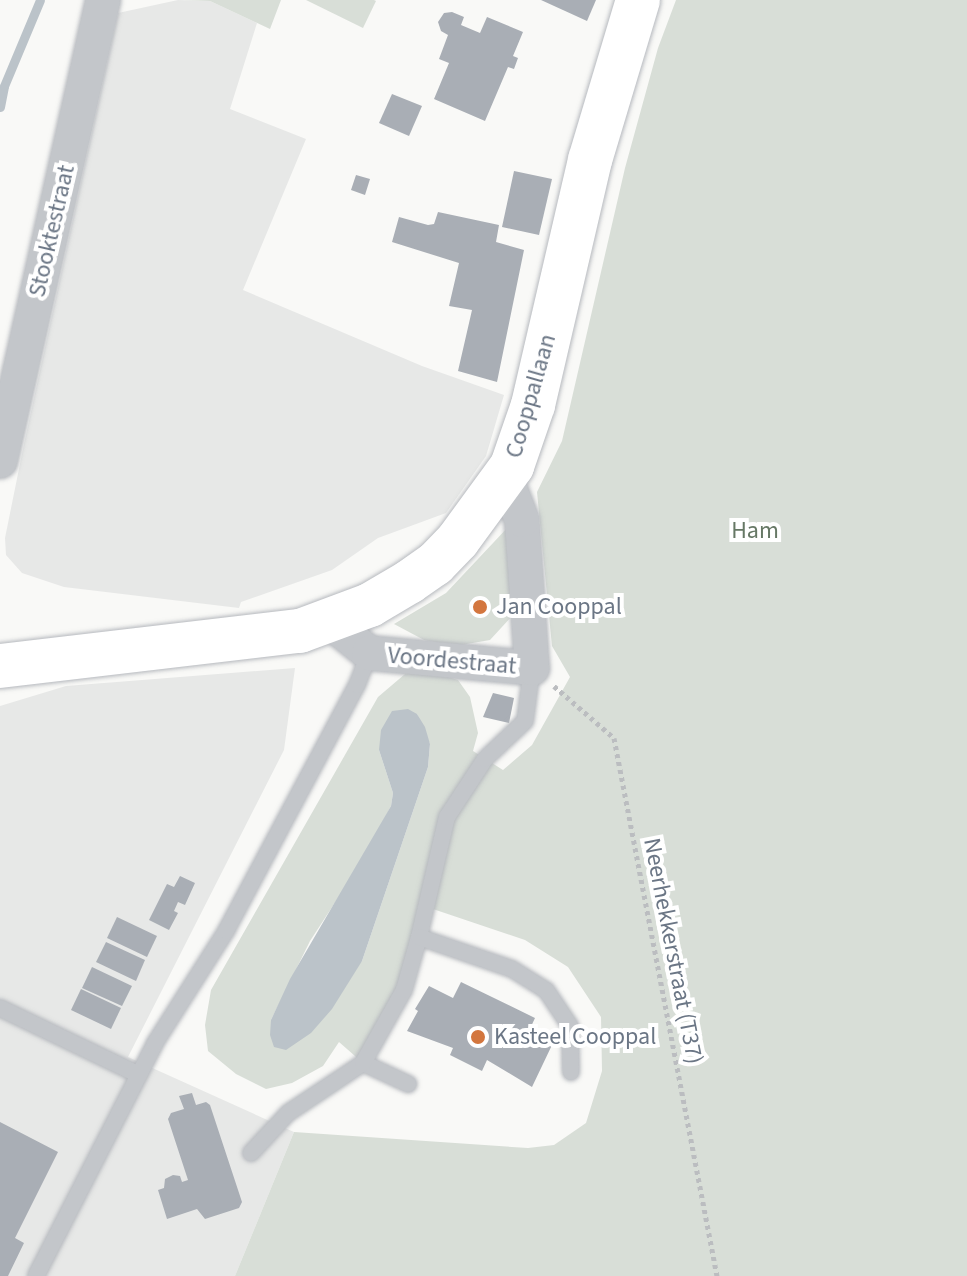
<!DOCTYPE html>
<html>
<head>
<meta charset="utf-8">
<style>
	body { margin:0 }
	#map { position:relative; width:967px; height:1276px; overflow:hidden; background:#f9f9f7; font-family:"Source Sans 3",sans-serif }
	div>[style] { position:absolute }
	.built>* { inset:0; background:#e7e8e7 }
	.green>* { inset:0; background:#d8ded7 }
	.water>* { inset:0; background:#bbc3c9 }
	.stream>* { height:9px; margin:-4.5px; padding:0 4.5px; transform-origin:4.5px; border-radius:4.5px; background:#bbc3c9 }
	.building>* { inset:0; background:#a9aeb5 }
	.path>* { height:5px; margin-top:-2.5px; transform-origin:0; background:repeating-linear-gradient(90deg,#bbbdc0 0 4px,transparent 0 8px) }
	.roads { filter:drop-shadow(0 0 2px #b6b9be) drop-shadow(0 0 2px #b6b9be) }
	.lane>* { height:16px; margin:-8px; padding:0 8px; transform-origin:8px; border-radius:8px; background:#c3c6ca }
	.street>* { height:34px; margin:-17px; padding:0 17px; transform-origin:17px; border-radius:17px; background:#c3c6ca }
	.secondary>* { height:44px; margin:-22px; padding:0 22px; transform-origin:22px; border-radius:22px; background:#fff }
	.dots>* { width:22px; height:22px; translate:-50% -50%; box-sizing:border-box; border:4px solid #fff; border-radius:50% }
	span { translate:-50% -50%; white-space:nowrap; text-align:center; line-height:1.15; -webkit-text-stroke:8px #fff; paint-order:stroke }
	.street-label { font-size:24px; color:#6b7685 }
	.park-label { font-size:24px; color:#667865 }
	.poi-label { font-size:24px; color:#6b7685 }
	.left { translate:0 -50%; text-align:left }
</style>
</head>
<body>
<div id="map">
	<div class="built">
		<i style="clip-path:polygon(178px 0,210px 1px,257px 23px,230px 109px,306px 139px,243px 290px,422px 366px,504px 395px,486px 456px,446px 513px,378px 538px,332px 570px,241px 602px,239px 608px,64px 587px,22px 573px,6px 555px,5px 538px,24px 444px,118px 13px)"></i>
		<i style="clip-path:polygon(295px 668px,284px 750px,128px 1057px,294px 1132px,235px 1276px,0 1276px,0 706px,66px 686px)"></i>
	</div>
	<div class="green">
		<i style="clip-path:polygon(184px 0,281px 0,270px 29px,210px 1px)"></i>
		<i style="clip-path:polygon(306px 0,374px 0,376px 1px,363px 28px)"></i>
		<i style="clip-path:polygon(evenodd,676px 0,967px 0,967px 1276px,235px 1276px,294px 1132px,528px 1148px,554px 1145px,586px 1123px,602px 1071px,601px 1017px,568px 967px,525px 940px,427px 907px,419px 937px,363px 1063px,339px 1042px,323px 1066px,292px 1083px,266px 1089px,236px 1074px,208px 1051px,205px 1025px,211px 990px,378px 697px,405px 674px,426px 670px,458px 680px,470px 697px,478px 733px,473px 751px,503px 770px,532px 745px,570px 677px,552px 646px,537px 492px,562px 441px,625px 168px,658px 48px,676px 0,417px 714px,430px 744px,428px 767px,362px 961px,271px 1020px,310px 941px,362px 861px,391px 806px,393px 793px,379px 750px,417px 714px)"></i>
		<i style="clip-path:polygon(509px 526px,513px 615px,490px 640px,455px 646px,424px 640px,394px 624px,446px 593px)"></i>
	</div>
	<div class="water">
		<i style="clip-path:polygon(408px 709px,417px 714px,425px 727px,430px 744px,428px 767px,362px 961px,332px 1009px,311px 1033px,286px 1050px,274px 1047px,270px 1035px,271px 1020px,290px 979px,391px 806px,393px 793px,379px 750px,381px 730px,392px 711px)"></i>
	</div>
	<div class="stream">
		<i style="left:0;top:107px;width:21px;rotate:-79deg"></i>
		<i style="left:4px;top:86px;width:93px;rotate:-67.3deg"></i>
	</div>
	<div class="building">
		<i style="clip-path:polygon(541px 0,596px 0,587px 21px)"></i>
		<i style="clip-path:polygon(452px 12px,464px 17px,461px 25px,480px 33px,487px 17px,523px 32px,513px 56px,518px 58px,514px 69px,508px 67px,485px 121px,434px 99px,449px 63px,439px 59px,448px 35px,441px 31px,438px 22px,444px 13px)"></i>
		<i style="clip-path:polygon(392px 94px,422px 106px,409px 136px,379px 123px)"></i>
		<i style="clip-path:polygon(514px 171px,552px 179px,539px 235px,502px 227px)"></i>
		<i style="clip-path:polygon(356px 175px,370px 179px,365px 195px,351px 190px)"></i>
		<i style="clip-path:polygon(438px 212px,499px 225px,496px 242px,524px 250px,497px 382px,458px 371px,472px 310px,449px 306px,459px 263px,392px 242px,399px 217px,428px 225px,434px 224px)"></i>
		<i style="clip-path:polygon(493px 693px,514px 698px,509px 723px,483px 717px)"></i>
		<i style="clip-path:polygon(180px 876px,195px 883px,185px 905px,178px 902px,174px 911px,178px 913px,169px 930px,149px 920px,167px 884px,174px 887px)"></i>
		<i style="clip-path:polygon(117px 917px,157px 936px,147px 957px,107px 938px)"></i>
		<i style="clip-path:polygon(106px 942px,145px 960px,136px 981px,96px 962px)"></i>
		<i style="clip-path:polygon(92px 967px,132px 986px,122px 1006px,82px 988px)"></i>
		<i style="clip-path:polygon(461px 982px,535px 1018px,528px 1033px,552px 1045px,532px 1087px,487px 1060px,482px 1071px,450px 1055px,453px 1048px,407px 1031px,418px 1011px,415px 1009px,429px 986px,453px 998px)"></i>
		<i style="clip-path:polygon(81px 989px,121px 1008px,111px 1029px,71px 1010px)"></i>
		<i style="clip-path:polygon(192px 1093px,196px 1105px,206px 1102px,210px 1105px,242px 1202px,239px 1208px,205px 1219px,197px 1209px,167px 1219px,158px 1190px,164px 1188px,165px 1179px,173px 1175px,180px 1176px,182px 1182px,188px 1180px,168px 1119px,171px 1113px,184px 1109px,179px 1096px)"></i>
		<i style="clip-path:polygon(0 1122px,58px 1152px,15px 1238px,24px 1243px,8px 1276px,0 1276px)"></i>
	</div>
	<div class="path">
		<i style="left:554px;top:686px;width:79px;rotate:40.9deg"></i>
		<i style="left:614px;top:738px;width:548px;rotate:79.16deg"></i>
	</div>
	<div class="roads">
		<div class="lane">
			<i style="left:419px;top:937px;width:123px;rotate:-76.9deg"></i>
			<i style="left:447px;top:817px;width:69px;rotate:-56.8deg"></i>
			<i style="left:485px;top:759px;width:55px;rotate:-43.5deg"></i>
			<i style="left:525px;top:721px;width:53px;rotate:-82.5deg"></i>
			<i style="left:0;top:1008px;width:154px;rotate:25.7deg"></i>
			<i style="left:363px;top:1063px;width:50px;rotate:25deg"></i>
			<i style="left:251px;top:1153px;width:54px;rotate:-47.2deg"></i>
			<i style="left:288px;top:1113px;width:90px;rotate:-33.7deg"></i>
			<i style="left:363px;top:1063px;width:84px;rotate:-60.7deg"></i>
			<i style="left:404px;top:990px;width:55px;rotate:-74.2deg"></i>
			<i style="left:419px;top:937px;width:98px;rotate:19deg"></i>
			<i style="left:512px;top:969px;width:40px;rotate:32deg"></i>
			<i style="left:546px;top:990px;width:43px;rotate:56.3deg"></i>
			<i style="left:570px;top:1026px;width:46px;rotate:88.8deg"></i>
			<i style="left:36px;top:1276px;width:262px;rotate:-62.9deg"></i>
			<i style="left:155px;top:1043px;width:133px;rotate:-57.6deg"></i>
			<i style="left:226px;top:931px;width:279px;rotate:-62deg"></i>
			<i style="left:357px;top:685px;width:34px;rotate:-69deg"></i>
		</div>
		<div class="street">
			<i style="left:0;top:461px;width:472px;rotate:-77.4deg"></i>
			<i style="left:330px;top:622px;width:50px;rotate:38.5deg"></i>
			<i style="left:369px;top:653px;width:164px;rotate:5.3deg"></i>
			<i style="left:532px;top:668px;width:148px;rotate:-93.9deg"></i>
			<i style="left:522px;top:520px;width:47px;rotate:-111.1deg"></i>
		</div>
		<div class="secondary">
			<i style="left:0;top:666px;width:302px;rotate:-6.7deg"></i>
			<i style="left:300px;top:631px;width:75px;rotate:-20.4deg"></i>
			<i style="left:370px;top:605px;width:45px;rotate:-30.5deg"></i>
			<i style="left:409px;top:582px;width:32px;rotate:-35deg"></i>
			<i style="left:435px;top:564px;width:33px;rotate:-46deg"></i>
			<i style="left:458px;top:540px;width:92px;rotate:-53.9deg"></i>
			<i style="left:512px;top:466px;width:65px;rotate:-71deg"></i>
			<i style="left:533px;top:405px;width:252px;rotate:-76.9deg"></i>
			<i style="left:590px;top:160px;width:167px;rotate:-73.3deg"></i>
		</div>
	</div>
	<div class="dots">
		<i style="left:480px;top:607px;background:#d3763e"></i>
		<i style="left:478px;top:1037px;background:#d3763e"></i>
	</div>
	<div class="street-label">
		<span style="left:52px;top:231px;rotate:-77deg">Stooktestraat</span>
		<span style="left:531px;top:396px;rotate:-74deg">Cooppallaan</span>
		<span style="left:452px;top:661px;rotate:5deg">Voordestraat</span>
		<span style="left:673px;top:951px;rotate:79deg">Neerhekkerstraat (T37)</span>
	</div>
	<div class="park-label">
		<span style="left:755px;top:531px">Ham</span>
	</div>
	<div class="poi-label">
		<span class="left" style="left:496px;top:607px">Jan Cooppal</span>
		<span class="left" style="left:494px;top:1037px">Kasteel Cooppal</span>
	</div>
</div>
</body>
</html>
